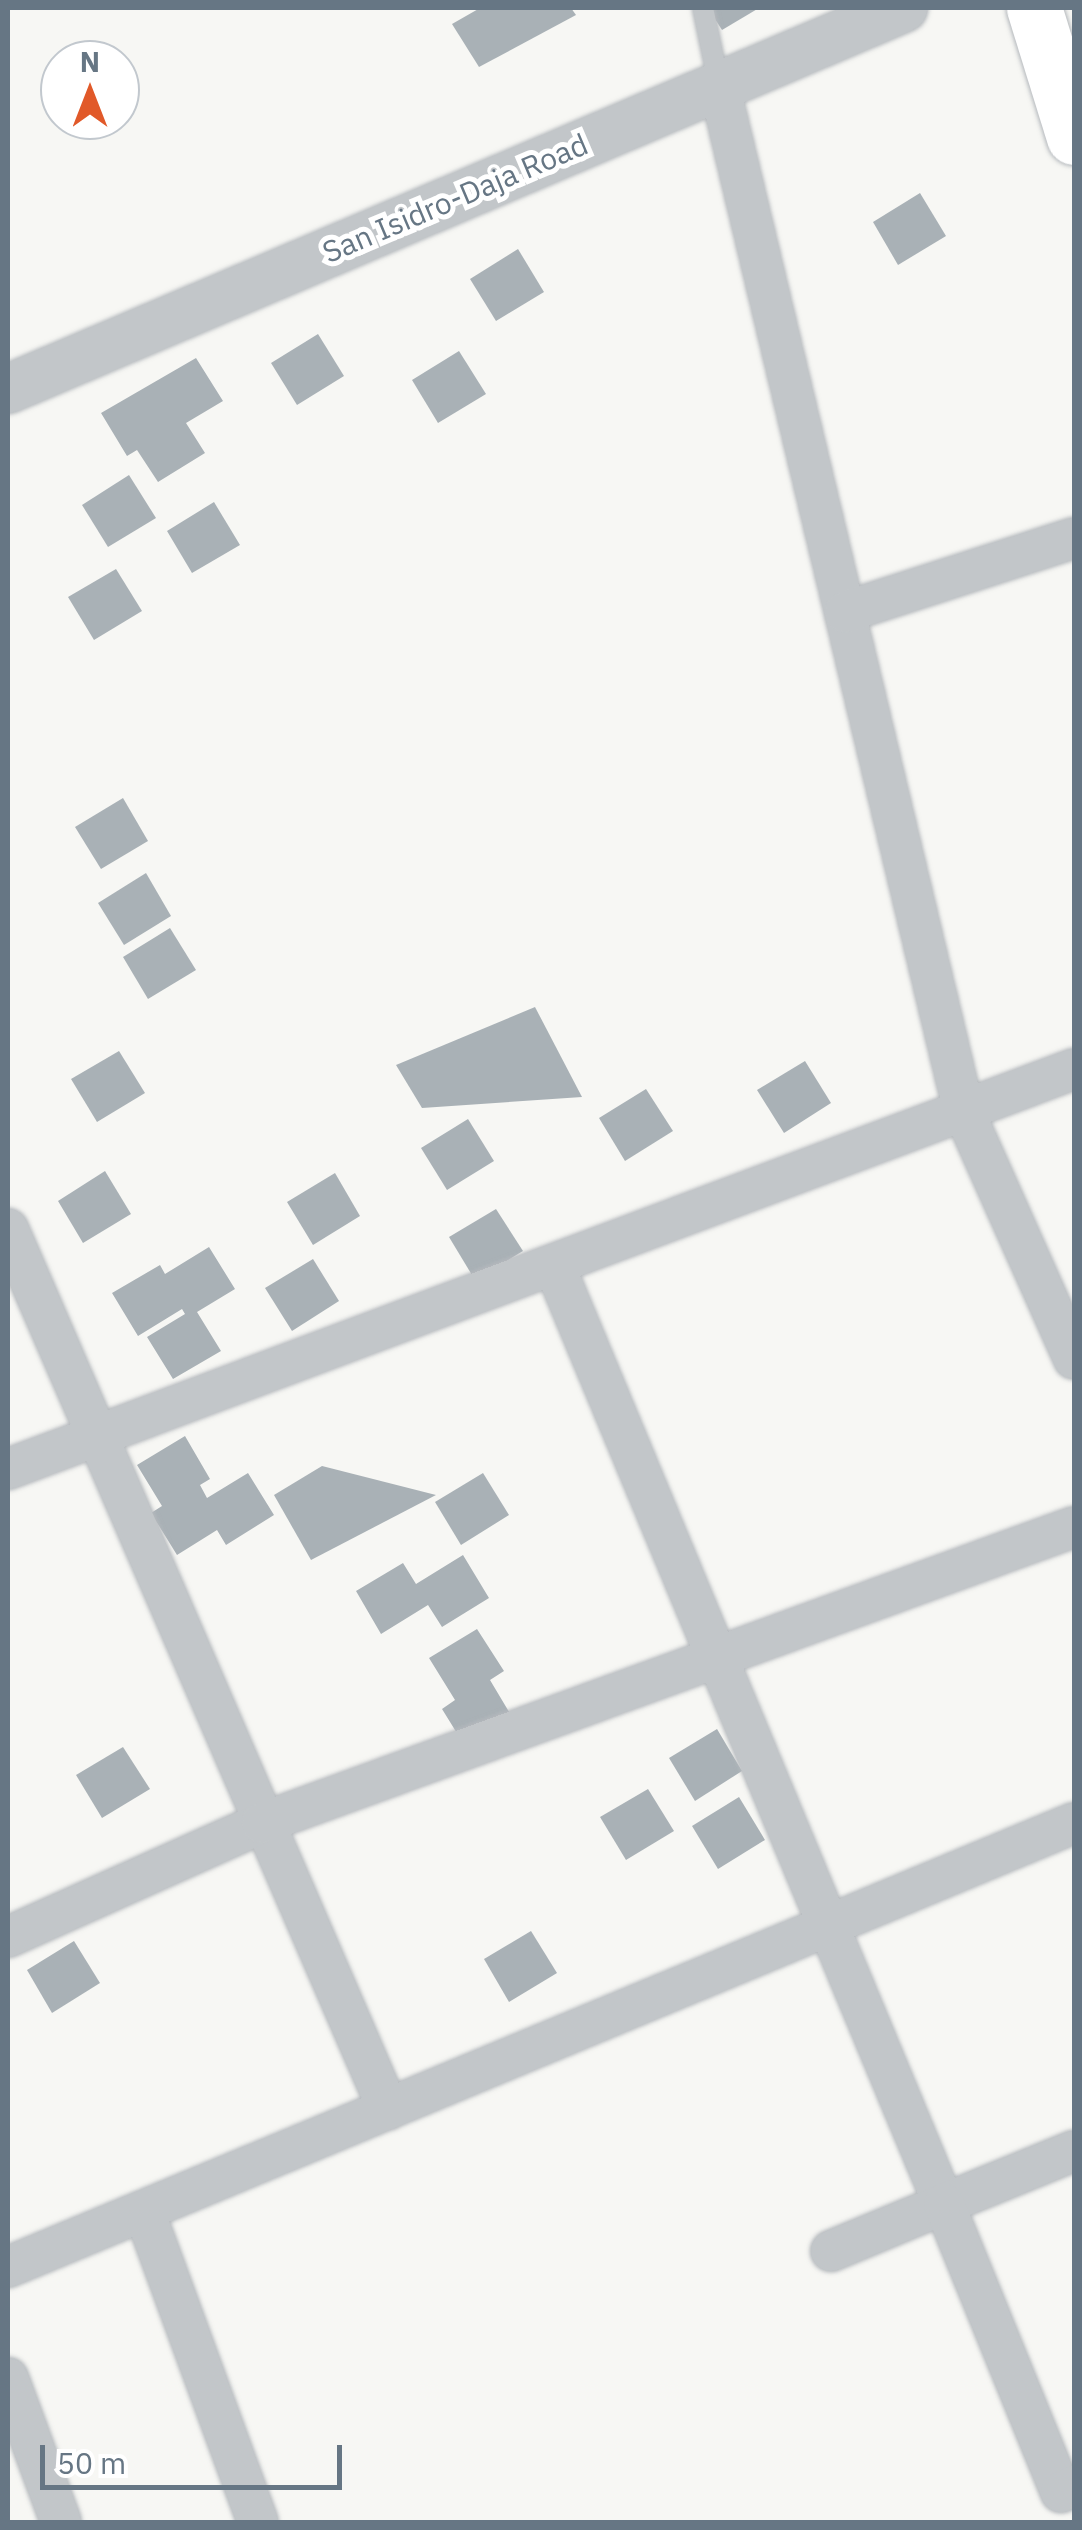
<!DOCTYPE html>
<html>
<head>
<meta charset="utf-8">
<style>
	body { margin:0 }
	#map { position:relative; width:1082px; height:2530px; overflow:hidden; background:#f7f7f4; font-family:"IBM Plex Sans",sans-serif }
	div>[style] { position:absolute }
	.building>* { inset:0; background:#a9b1b6 }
	.roads { filter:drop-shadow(0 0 2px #b5b9bd) drop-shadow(0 0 2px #b5b9bd) }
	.service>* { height:20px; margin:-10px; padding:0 10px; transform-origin:10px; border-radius:10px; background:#c2c6c9 }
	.minor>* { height:40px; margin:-20px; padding:0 20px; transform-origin:20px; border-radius:20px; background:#c2c6c9 }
	.tertiary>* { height:48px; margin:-24px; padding:0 24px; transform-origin:24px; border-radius:24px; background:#c2c6c9 }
	.primary>* { height:55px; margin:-27.5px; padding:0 27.5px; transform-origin:27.5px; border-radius:27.5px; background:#fff }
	span { translate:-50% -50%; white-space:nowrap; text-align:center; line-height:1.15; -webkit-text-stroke:10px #fff; paint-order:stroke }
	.street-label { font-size:30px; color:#667684 }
	.frame { position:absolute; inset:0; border:10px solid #667684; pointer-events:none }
	.north { position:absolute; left:40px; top:40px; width:100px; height:100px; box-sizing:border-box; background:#fff; border:2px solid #c2c8ce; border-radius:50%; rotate:0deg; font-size:28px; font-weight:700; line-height:40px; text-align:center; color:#667684 }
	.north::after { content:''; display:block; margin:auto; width:35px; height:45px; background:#e15929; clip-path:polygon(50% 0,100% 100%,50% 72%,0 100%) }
	.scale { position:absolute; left:40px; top:2445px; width:302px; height:45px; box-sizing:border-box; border:5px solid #667684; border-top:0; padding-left:12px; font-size:30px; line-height:35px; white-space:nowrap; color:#667684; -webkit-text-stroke:8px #fff; paint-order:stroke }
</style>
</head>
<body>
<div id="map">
	<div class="building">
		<i style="clip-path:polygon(480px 8px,571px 8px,576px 15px,479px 67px,452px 24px)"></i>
		<i style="clip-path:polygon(708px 8px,759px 8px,722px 30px)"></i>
		<i style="clip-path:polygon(920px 193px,946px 236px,898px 265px,873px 222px)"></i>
		<i style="clip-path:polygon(518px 249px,544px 292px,496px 321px,470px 279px)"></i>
		<i style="clip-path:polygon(318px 334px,344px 376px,297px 405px,271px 363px)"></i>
		<i style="clip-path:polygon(459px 351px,486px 394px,438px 423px,412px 380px)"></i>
		<i style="clip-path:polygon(196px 358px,223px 401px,186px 423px,205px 453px,158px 482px,137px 450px,127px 456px,101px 413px)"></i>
		<i style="clip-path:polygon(129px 475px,156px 518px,108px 547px,82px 505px)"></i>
		<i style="clip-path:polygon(214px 502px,240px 545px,192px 573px,167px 531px)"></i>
		<i style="clip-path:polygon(116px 569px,142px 611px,94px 640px,68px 597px)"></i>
		<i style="clip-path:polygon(123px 798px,148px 841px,101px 869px,75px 827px)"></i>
		<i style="clip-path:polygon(146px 873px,171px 916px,124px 945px,98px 903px)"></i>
		<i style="clip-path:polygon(170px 928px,196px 970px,148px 999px,123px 957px)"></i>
		<i style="clip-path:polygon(535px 1007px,582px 1097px,422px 1108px,396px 1065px)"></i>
		<i style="clip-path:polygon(119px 1051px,145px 1093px,97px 1122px,71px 1079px)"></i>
		<i style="clip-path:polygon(805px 1061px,831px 1103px,784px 1133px,757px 1090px)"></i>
		<i style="clip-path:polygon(646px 1089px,673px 1131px,625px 1161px,599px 1118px)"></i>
		<i style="clip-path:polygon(468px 1119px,494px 1161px,447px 1190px,421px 1148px)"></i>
		<i style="clip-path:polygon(105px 1171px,131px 1214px,83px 1243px,58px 1201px)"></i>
		<i style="clip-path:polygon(335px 1173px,360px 1216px,313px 1245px,287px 1202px)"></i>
		<i style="clip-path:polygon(496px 1209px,523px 1251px,475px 1280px,449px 1237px)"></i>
		<i style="clip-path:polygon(209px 1247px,235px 1289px,197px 1312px,221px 1351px,173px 1379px,147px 1337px,185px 1314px,182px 1309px,138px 1336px,112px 1293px,160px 1265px,165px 1274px)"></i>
		<i style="clip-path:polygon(313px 1259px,339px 1301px,292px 1331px,265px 1288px)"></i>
		<i style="clip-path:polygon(185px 1436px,210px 1479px,200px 1485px,207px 1498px,248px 1473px,274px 1515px,226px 1545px,217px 1530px,177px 1555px,151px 1513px,162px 1506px,137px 1465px)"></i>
		<i style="clip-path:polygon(322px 1466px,436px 1495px,311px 1560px,274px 1495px)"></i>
		<i style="clip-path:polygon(483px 1473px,509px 1515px,461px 1545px,435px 1502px)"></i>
		<i style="clip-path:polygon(463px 1555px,489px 1598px,442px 1627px,428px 1605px,381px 1634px,356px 1591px,403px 1563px,416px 1584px)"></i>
		<i style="clip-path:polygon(477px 1629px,504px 1671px,490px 1680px,515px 1722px,468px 1751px,442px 1709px,455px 1700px,429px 1658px)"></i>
		<i style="clip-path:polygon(717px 1729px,742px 1771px,695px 1801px,669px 1758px)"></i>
		<i style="clip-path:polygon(123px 1747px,150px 1789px,102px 1818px,76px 1775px)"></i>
		<i style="clip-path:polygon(648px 1789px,674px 1831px,626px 1860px,600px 1817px)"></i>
		<i style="clip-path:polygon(739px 1797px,765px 1840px,718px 1869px,692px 1826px)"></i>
		<i style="clip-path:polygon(531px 1931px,557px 1973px,509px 2002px,484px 1959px)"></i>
		<i style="clip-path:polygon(74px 1941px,100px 1983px,52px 2013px,27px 1970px)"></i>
	</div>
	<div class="roads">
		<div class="service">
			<i style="left:703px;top:8px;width:79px;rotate:78.3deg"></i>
		</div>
		<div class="minor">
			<i style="left:719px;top:85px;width:1056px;rotate:76.58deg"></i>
			<i style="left:964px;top:1112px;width:270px;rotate:66deg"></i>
			<i style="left:845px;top:612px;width:241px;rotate:-17.9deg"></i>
			<i style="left:8px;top:1229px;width:959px;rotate:66.64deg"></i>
			<i style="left:554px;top:1265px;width:1017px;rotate:67.45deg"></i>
			<i style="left:944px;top:2204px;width:140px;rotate:-22.2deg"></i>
			<i style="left:8px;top:1469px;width:1139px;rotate:-20.57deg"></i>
			<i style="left:8px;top:1937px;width:278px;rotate:-24.2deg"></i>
			<i style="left:262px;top:1823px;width:864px;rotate:-20.03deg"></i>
			<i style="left:144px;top:2211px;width:331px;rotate:69.9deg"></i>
			<i style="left:831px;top:2251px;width:122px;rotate:-22.6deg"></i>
			<i style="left:944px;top:2204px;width:311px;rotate:67.9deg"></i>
			<i style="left:1061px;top:2492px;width:14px;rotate:-25deg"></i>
			<i style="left:8px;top:2267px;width:1155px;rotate:-22.61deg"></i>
			<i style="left:8px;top:2378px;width:153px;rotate:69.8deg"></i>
		</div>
		<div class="tertiary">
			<i style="left:8px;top:389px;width:973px;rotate:-23.06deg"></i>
		</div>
		<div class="primary">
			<i style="left:1034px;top:8px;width:135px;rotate:72.8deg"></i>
		</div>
	</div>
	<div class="street-label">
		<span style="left:455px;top:198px;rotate:-23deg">San Isidro-Daja Road</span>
	</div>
	<div class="frame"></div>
	<div class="north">N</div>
	<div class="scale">50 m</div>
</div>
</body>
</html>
